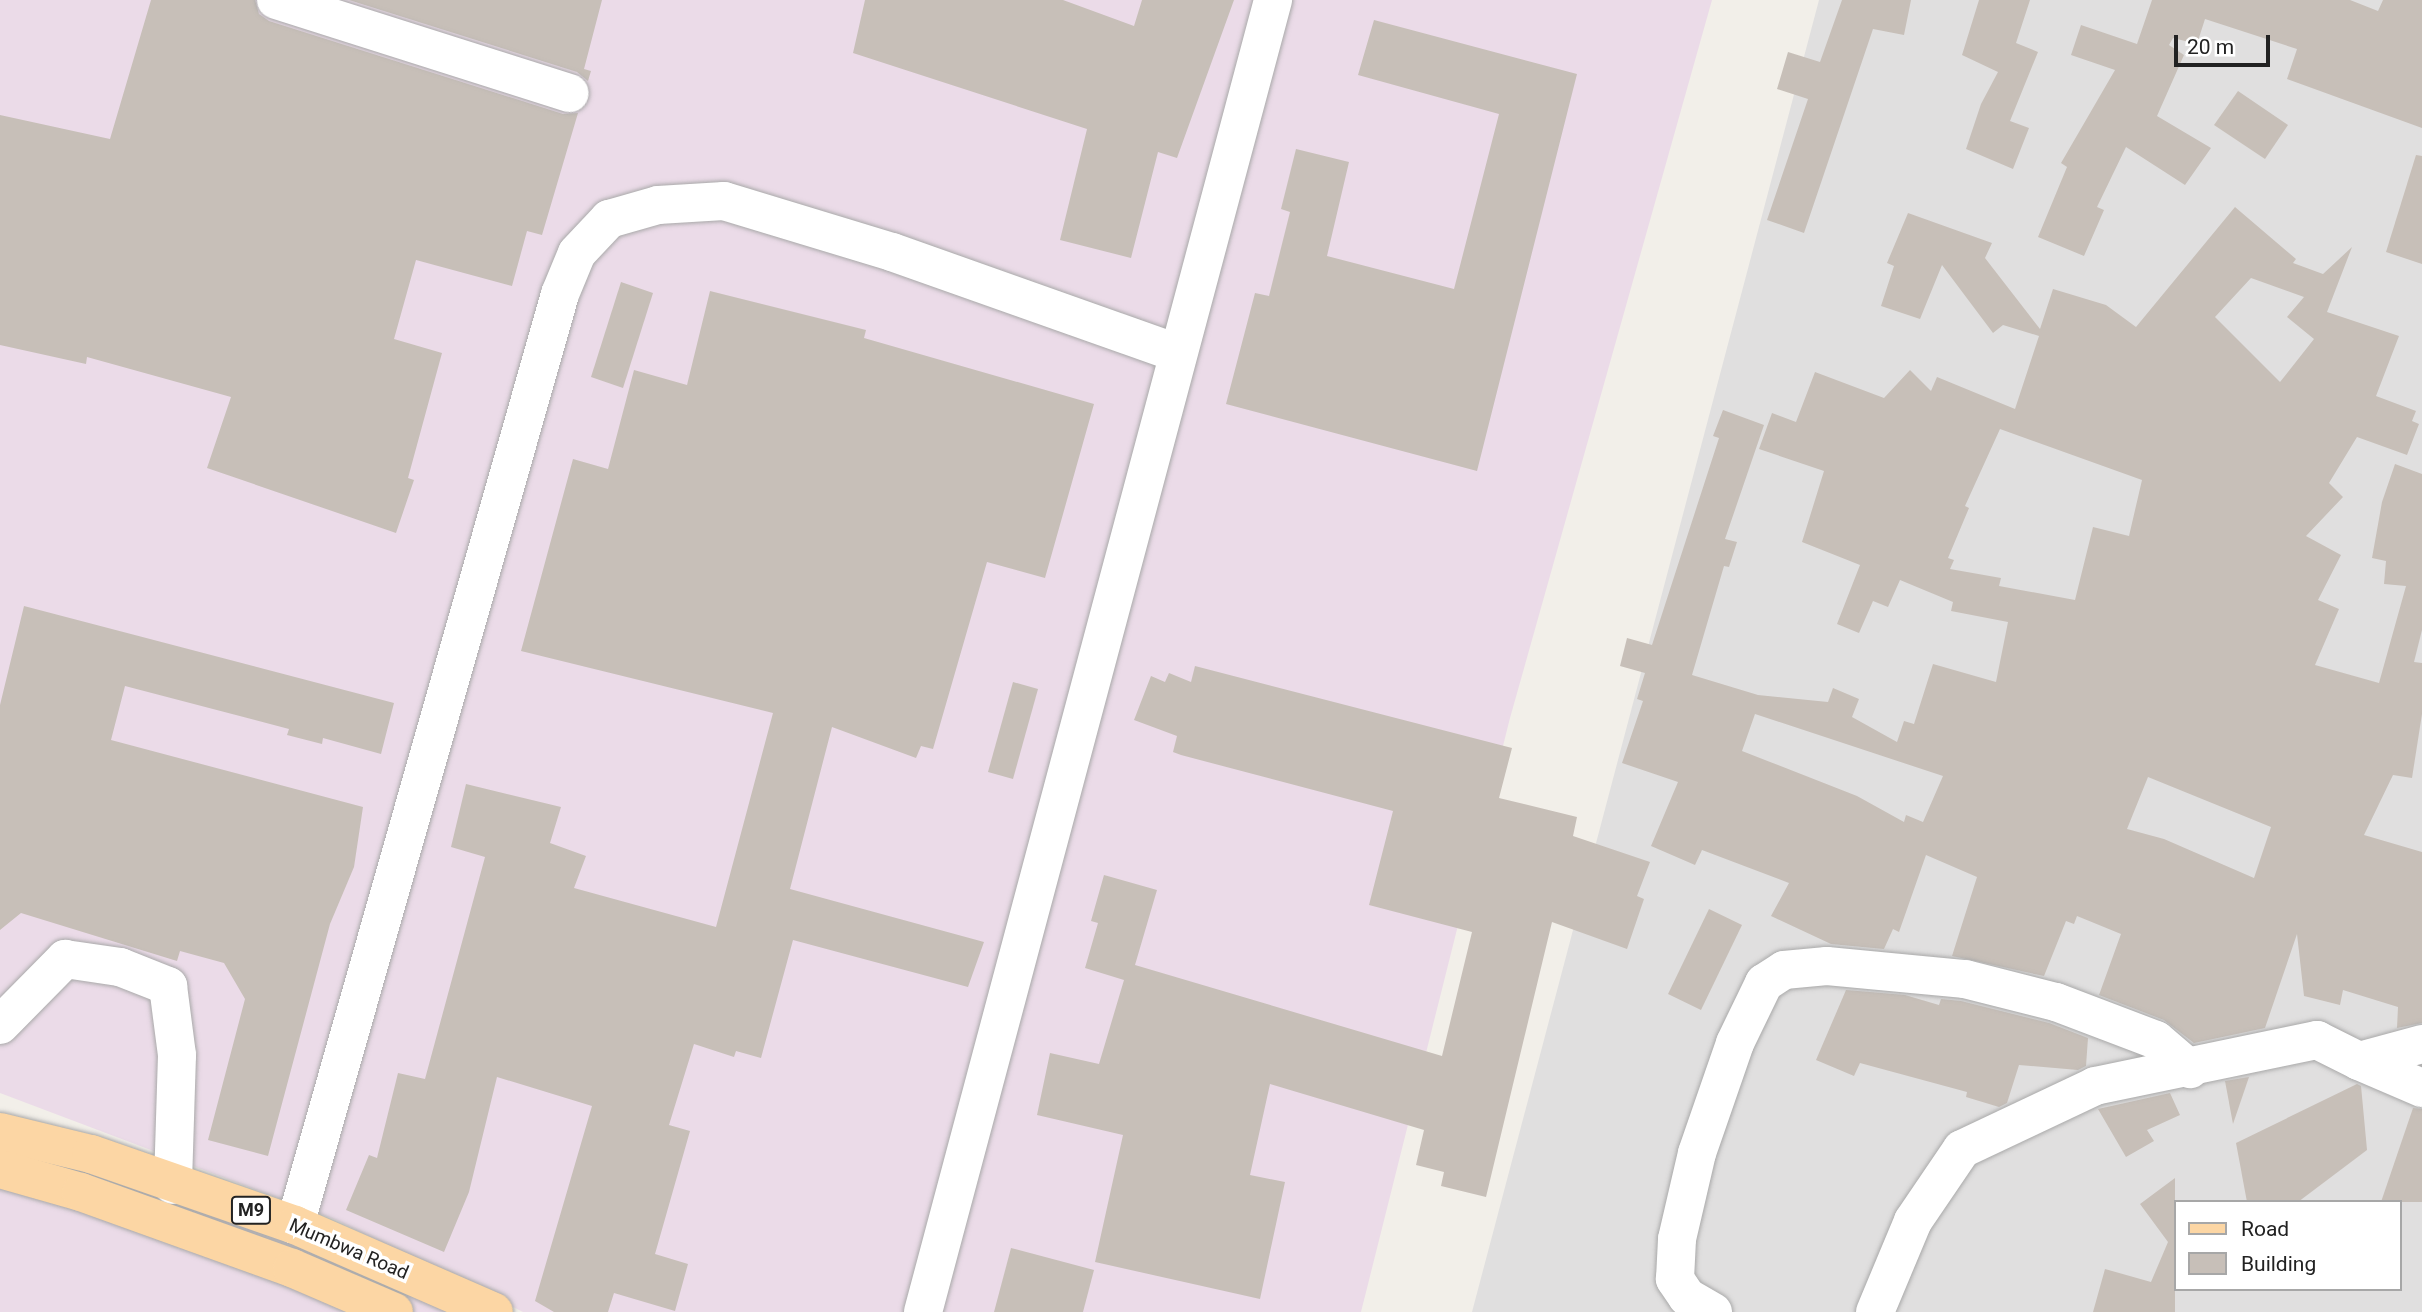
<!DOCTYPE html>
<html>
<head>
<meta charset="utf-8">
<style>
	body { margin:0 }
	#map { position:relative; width:2422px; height:1312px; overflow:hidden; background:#f2efe9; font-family:Roboto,sans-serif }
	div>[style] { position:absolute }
	.residential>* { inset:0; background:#e0dfdf }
	.industrial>* { inset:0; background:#ebdbe8 }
	.building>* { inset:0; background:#c7bfb8 }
	.roads { filter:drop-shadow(0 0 2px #a9a9a9) drop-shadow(0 0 2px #a9a9a9) }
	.minor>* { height:38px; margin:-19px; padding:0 19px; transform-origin:19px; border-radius:19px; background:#fff }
	.major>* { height:38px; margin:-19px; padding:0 19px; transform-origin:19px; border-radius:19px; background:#fcd6a4 }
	span { translate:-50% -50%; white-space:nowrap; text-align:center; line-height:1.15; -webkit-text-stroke:7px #fff; paint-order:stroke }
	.shield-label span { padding:2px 5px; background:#fff; border:2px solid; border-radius:5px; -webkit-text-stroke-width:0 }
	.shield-label { font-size:18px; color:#222; font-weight:700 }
	.street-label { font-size:19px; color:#222 }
	.legend { position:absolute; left:2174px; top:1200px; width:228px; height:91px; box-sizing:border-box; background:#fff; border:2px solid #a7a7a7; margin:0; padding:9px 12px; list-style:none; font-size:21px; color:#222 }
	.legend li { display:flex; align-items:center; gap:14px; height:35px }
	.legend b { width:35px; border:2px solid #a7a7a7 }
	.scale { position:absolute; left:2174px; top:35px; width:96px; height:32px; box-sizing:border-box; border:4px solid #222; border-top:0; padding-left:9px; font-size:21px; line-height:24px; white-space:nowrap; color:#222; -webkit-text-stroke:5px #fff; paint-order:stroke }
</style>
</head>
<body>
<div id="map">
	<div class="residential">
		<i style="clip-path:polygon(evenodd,1819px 0,2422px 0,2422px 1312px,1472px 1312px,1819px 0,2175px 1202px,2399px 1202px,2399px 1289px,2175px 1289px,2175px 1202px)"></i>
	</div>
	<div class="industrial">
		<i style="clip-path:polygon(0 0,1712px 0,1510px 718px,1361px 1312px,523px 1312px,336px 1220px,0 1093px)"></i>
		<i style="clip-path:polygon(0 1135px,482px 1312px,0 1312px)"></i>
	</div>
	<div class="building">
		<i style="clip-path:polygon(151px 0,255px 0,259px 14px,269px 21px,563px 114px,578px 113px,542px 235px,527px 231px,512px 286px,416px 260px,394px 339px,442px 353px,408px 478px,414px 480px,396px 533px,207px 468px,231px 397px,87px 357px,86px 364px,0 345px,0 115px,110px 139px)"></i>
		<i style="clip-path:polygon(349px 0,602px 0,584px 69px,591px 71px,588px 81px,577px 72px)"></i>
		<i style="clip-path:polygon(865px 0,1063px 0,1134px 26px,1142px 0,1234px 0,1177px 158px,1158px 152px,1131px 258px,1060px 240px,1087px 129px,853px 53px)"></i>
		<i style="clip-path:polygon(1842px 0,1911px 0,1904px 35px,1873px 29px,1804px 233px,1767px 220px,1808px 99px,1777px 89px,1788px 52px,1820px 62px)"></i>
		<i style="clip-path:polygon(1979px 0,2030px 0,2016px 43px,2038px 52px,2010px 121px,2029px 128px,2013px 169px,1966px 149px,1981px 104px,1998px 72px,1962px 55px)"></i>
		<i style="clip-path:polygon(2152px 0,2350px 0,2378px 11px,2383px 0,2422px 0,2422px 128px,2287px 79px,2297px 49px,2205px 19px,2197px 44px,2173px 38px,2169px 45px,2184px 55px,2157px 116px,2211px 148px,2185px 185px,2126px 147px,2097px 207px,2104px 210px,2084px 256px,2038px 237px,2067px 167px,2061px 163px,2115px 70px,2071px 55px,2081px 25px,2137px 44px)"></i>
		<i style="clip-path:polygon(1374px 20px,1577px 74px,1477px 471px,1226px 404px,1255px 293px,1269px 296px,1290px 212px,1281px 209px,1296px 149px,1349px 162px,1327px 256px,1454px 289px,1499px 114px,1358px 75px)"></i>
		<i style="clip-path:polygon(2238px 91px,2288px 125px,2265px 159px,2214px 125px)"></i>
		<i style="clip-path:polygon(2416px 155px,2422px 156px,2422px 264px,2386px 252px)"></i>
		<i style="clip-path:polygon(evenodd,2235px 207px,2296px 259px,2293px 263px,2323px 274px,2352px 247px,2327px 312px,2399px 336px,2376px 396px,2416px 411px,2412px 421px,2419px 424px,2407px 455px,2357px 437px,2329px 483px,2343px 497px,2306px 536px,2341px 555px,2318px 600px,2339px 609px,2315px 665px,2379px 683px,2406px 586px,2384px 584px,2386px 561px,2372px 558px,2382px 502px,2395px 464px,2422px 474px,2422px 630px,2414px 662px,2422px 663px,2422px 714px,2412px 778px,2393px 775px,2364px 835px,2422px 852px,2422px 1023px,2397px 1028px,2398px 1007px,2343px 990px,2340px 1005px,2304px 996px,2297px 934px,2265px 1028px,2194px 1043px,2164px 1020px,2099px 995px,2121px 934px,2077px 916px,2074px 924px,2066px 921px,2044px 976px,1952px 956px,1977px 877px,1926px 855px,1899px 932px,1893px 929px,1884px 949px,1831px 944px,1771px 916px,1789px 883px,1702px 850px,1695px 865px,1651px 846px,1678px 782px,1622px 763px,1643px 701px,1637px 699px,1645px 673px,1620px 666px,1627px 638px,1652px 645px,1719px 438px,1713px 436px,1723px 410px,1764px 425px,1725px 539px,1737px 542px,1729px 567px,1724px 566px,1692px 675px,1758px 695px,1828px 702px,1833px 688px,1859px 699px,1852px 717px,1897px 742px,1904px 721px,1914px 724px,1933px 664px,1996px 682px,2008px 622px,1951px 611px,1953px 602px,1900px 580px,1888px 607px,1873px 601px,1859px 633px,1837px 624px,1860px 565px,1802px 542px,1824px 471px,1759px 449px,1772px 413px,1796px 422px,1815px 372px,1884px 398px,1910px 370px,1931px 391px,1937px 377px,2015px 409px,2039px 336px,2003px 325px,1993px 333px,1942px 265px,1920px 319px,1881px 306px,1894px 266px,1887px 263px,1908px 213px,1992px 243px,1985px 258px,2040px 329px,2053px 289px,2106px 305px,2136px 327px,2235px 207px,2251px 278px,2304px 297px,2287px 317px,2314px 339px,2280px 382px,2215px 317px,2251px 278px,2235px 207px,2000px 429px,2142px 480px,2129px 536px,2093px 527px,2075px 600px,1999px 586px,2001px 578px,1950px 569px,1954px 560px,1948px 558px,1969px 508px,1965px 506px,2000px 429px,2235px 207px,1755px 714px,1943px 776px,1923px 822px,1906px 815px,1904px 822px,1857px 796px,1742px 751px,1755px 714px,2235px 207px,2148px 777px,2271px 827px,2254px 878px,2164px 839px,2127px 829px,2148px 777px)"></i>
		<i style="clip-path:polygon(621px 282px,653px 293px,623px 388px,591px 377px)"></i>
		<i style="clip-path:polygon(710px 291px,866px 330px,864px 338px,1094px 404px,1045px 578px,987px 562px,933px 749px,921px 746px,916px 758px,832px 727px,790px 889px,984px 942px,968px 987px,793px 940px,761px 1058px,736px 1051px,734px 1057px,694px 1044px,669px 1125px,690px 1131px,655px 1254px,688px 1264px,675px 1311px,614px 1293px,608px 1312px,554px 1312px,535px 1301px,592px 1106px,497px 1077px,469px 1192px,444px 1252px,346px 1210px,369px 1155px,377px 1158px,398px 1073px,425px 1079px,485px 857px,451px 847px,466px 784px,561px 807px,550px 843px,586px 856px,574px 888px,716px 927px,773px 713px,521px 651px,573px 459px,608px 469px,634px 370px,687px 385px)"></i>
		<i style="clip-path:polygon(24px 606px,394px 703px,381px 754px,323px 738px,322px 744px,287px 735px,289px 729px,125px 686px,111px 740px,363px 807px,354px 867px,330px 924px,268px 1156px,208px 1140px,245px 999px,224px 963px,180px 951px,177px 961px,21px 913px,0 930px,0 705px)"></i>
		<i style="clip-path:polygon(1195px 666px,1512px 748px,1499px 798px,1577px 817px,1573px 836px,1650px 862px,1637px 896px,1644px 899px,1627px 949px,1552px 922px,1486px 1197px,1441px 1186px,1444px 1172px,1416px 1165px,1424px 1130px,1270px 1084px,1250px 1175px,1285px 1182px,1260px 1299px,1095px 1262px,1123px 1135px,1037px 1115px,1050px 1053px,1099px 1064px,1124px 980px,1085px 968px,1098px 923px,1091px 921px,1104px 875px,1157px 890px,1135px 965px,1442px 1056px,1472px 932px,1369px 905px,1393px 811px,1181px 755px,1173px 752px,1177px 736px,1134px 720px,1151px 676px,1165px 682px,1169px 673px,1191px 682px)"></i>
		<i style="clip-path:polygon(1013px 682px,1038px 689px,1013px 779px,988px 772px)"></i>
		<i style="clip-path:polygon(1709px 909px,1742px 925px,1701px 1010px,1668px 994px)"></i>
		<i style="clip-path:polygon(1846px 990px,1905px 995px,1939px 1005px,1941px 999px,1961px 1001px,2049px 1023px,2088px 1038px,2086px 1066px,2078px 1070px,2019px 1065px,2007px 1103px,1999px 1107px,1966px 1097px,1967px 1092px,1860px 1063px,1854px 1076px,1816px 1060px)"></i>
		<i style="clip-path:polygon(2249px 1077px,2233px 1124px,2225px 1081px)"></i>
		<i style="clip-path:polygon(2357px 1084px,2361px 1086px,2367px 1150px,2298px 1202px,2247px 1202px,2236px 1143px)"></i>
		<i style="clip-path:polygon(2170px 1093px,2180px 1115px,2147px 1130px,2154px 1141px,2126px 1157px,2098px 1109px)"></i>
		<i style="clip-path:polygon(2413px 1108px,2422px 1109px,2422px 1202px,2381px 1202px)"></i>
		<i style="clip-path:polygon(2175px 1178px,2175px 1312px,2093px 1312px,2105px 1269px,2151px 1282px,2168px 1242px,2140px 1204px)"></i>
		<i style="clip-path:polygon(1011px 1248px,1094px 1270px,1083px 1312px,994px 1312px)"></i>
	</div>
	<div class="roads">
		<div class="minor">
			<i style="left:276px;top:0;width:308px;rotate:17.6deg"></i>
			<i style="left:0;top:1025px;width:93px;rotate:-45.4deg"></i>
			<i style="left:65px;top:959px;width:56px;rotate:8.3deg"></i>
			<i style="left:120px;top:967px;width:52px;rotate:21.6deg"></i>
			<i style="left:168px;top:986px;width:70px;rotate:82.6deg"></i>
			<i style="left:177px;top:1055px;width:130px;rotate:91.8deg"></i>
			<i style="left:2359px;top:1061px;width:69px;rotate:23.2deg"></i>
			<i style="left:295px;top:1225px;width:968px;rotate:-74.11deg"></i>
			<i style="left:560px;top:294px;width:44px;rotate:-67.5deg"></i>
			<i style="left:577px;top:253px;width:47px;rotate:-46.7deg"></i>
			<i style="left:609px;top:219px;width:51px;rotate:-15.9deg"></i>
			<i style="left:658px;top:205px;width:66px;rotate:-3.5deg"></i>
			<i style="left:724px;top:201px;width:176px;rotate:16.9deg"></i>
			<i style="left:892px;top:252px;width:302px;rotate:19.5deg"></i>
			<i style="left:923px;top:1312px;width:1358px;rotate:-75.06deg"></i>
			<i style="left:1713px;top:1312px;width:30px;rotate:-150deg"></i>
			<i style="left:1687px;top:1297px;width:22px;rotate:-124deg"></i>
			<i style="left:1675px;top:1279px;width:40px;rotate:-87.1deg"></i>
			<i style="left:1677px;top:1239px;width:88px;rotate:-76.9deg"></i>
			<i style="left:1697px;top:1153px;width:116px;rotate:-70.9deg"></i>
			<i style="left:1735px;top:1043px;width:67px;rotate:-64.2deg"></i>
			<i style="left:1764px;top:983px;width:24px;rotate:-33deg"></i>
			<i style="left:1784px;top:970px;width:43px;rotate:-5.3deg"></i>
			<i style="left:1827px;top:966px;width:139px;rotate:5.4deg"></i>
			<i style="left:1965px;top:979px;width:94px;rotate:14.2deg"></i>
			<i style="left:2056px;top:1002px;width:107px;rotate:20.8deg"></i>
			<i style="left:2156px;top:1040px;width:45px;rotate:40.5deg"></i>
			<i style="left:1875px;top:1312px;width:99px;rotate:-67.3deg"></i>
			<i style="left:1913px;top:1221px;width:87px;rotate:-55.8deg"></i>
			<i style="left:1962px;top:1149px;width:147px;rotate:-25.3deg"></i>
			<i style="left:2095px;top:1086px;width:227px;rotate:-11.7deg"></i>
			<i style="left:2317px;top:1040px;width:47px;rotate:26.6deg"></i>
			<i style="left:2359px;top:1061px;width:65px;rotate:-15.1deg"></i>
		</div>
		<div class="major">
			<i style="left:0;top:1132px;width:94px;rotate:13.6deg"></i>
			<i style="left:91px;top:1154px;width:216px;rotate:19.2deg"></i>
			<i style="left:295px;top:1225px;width:217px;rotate:23.6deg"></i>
			<i style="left:0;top:1169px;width:84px;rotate:15.9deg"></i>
			<i style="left:81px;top:1192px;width:224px;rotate:19.8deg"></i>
			<i style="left:292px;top:1268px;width:111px;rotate:23.3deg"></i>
		</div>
	</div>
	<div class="shield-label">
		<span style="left:251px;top:1210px">M9</span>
	</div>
	<div class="street-label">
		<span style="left:349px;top:1249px;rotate:23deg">Mumbwa Road</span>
	</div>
	<ul class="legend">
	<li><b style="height:9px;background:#fcd6a4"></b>Road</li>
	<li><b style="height:19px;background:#c7bfb8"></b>Building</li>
	</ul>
	<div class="scale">20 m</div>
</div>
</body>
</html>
